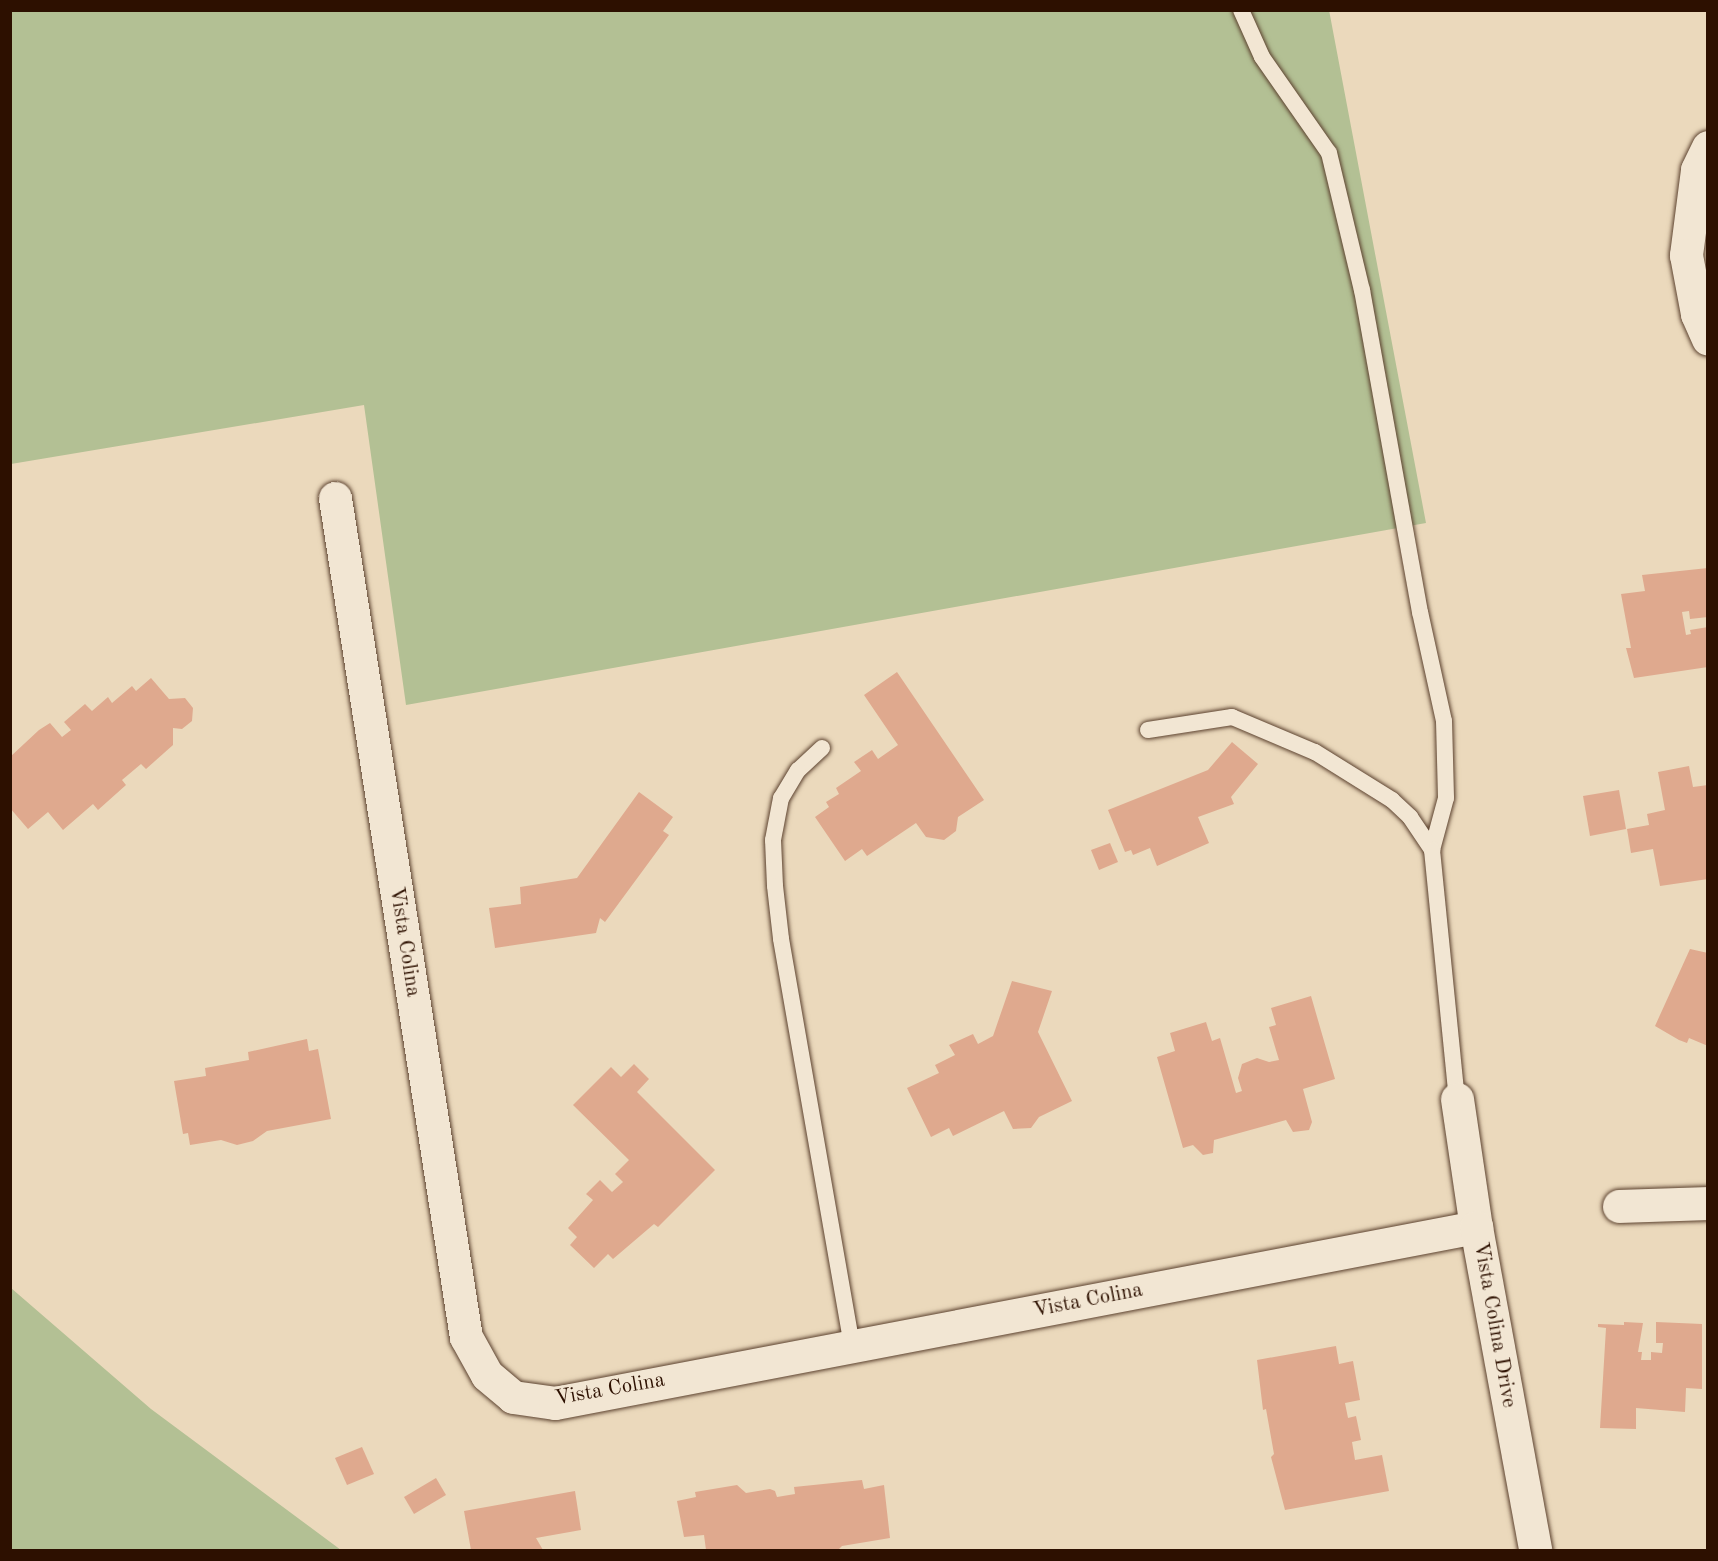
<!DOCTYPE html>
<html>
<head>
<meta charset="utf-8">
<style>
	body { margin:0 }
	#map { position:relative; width:1718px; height:1561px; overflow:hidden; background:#ebd9bc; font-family:"Old Standard TT",serif }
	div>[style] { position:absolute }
	.green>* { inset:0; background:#b3c094 }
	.building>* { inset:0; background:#dfa98e }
	.roads { filter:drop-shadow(0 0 2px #5c422f) drop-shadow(0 0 2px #5c422f) }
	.service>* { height:16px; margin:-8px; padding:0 8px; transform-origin:8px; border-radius:8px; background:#f2e6d3 }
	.minor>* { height:33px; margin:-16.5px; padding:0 16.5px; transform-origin:16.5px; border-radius:16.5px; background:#f2e6d3 }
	span { translate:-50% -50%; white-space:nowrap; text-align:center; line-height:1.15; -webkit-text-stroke:5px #f2e6d3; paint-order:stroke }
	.street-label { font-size:21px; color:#2d1000 }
	.frame { position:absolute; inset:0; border:12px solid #2d1000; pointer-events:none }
</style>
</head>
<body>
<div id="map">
	<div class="green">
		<i style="clip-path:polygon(1329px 10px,1426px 523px,406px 705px,364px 405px,11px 464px,11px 11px)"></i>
		<i style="clip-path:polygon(11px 1288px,151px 1409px,341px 1550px,11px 1550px)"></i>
	</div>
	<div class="building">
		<i style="clip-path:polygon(1708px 568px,1708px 617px,1690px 619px,1689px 611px,1682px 612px,1686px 635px,1691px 634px,1690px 630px,1708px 627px,1708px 667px,1634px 678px,1626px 648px,1631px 648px,1621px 594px,1645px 591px,1642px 575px)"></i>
		<i style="clip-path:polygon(897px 672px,984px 800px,958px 817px,956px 831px,944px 840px,926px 837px,916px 823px,867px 856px,862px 849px,845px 861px,815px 817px,829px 807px,826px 802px,839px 794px,836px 788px,861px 771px,854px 762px,872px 750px,878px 759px,898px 745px,864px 695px)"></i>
		<i style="clip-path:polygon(151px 678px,169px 699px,185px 698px,193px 708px,192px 721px,182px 729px,173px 728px,173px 745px,146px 769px,141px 764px,122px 780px,126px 785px,98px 810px,93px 804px,63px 830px,48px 812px,28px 829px,10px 808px,10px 757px,39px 730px,50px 723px,62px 737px,71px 730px,64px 722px,85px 704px,92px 711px,108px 697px,112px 703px,132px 686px,136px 691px)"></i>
		<i style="clip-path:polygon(1232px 742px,1258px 764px,1231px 797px,1234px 804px,1198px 817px,1209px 843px,1157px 866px,1150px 848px,1133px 855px,1131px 850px,1125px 852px,1108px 810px,1208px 770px)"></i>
		<i style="clip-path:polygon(1689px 766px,1693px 787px,1708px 785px,1708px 879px,1660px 886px,1653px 849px,1631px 853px,1627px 829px,1649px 825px,1647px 814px,1665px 810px,1658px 772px)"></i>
		<i style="clip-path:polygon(1619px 790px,1626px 829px,1590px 836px,1583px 796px)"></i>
		<i style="clip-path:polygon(639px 792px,673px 817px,663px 831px,669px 835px,605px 922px,600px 918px,596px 933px,495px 948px,489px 908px,521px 904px,520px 887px,577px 878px)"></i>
		<i style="clip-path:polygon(1110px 843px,1118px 862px,1099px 870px,1091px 850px)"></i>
		<i style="clip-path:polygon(1690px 949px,1708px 953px,1708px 1046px,1689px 1038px,1687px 1043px,1679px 1040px,1655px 1026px)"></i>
		<i style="clip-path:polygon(1012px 981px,1052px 991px,1038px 1032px,1072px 1101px,1039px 1117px,1031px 1128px,1013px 1129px,1004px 1111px,953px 1136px,949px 1128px,931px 1137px,907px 1088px,939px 1073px,935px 1065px,955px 1055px,949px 1045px,973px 1034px,978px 1044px,993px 1036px)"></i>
		<i style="clip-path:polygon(1311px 996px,1335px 1079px,1303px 1089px,1312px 1122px,1309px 1130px,1293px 1132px,1286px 1120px,1214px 1140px,1213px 1153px,1203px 1155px,1193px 1145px,1183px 1148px,1157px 1057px,1175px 1051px,1170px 1033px,1206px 1022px,1212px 1041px,1220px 1038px,1236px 1093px,1242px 1091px,1238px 1078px,1242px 1064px,1257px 1058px,1269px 1062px,1279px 1060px,1269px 1027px,1276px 1025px,1271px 1008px)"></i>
		<i style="clip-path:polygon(307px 1039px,309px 1051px,318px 1049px,331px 1119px,267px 1131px,253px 1141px,237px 1145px,221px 1140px,190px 1145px,188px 1133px,183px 1134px,174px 1081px,206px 1076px,205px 1068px,249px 1060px,248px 1052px)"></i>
		<i style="clip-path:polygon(634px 1064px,649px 1079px,637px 1092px,715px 1170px,658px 1227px,654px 1224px,613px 1259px,608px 1254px,594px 1268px,570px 1245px,577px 1237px,568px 1228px,593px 1200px,586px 1194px,600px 1180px,612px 1192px,623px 1182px,615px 1174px,629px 1160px,573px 1105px,611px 1067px,621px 1077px)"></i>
		<i style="clip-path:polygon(1624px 1322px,1643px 1323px,1638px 1352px,1642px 1352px,1641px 1360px,1651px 1360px,1651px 1352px,1662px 1353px,1663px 1343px,1656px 1343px,1656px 1322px,1702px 1324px,1702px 1389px,1686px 1388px,1685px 1412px,1636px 1408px,1636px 1429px,1600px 1428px,1606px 1328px,1598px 1327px,1598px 1324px,1624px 1325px)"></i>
		<i style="clip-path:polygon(1336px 1346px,1339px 1364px,1353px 1361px,1360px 1400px,1345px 1403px,1348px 1418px,1356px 1416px,1361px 1440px,1352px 1442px,1355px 1460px,1382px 1455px,1389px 1491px,1285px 1510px,1271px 1457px,1274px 1454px,1266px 1409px,1263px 1410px,1257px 1360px)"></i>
		<i style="clip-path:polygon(362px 1447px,374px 1474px,347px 1485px,335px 1458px)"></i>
		<i style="clip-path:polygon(436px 1478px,446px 1495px,414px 1514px,404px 1497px)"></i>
		<i style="clip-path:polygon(862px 1480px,864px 1489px,884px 1485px,890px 1538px,842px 1546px,838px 1550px,706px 1550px,704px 1535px,684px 1537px,677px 1501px,696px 1497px,695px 1492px,737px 1485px,746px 1493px,770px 1489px,775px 1491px,777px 1497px,795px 1494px,794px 1487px)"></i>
		<i style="clip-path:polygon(575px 1491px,581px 1530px,536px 1538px,543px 1550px,471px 1550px,464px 1511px)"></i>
	</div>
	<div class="roads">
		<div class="service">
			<i style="left:1241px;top:10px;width:51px;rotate:65.9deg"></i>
			<i style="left:1262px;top:57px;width:117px;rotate:55.1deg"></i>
			<i style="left:1329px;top:153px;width:141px;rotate:76.5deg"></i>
			<i style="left:1362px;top:290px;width:327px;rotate:79.8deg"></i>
			<i style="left:1420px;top:612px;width:112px;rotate:77.6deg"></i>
			<i style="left:1444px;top:721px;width:77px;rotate:88.5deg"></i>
			<i style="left:1446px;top:798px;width:54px;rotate:105.1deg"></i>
			<i style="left:1148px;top:730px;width:85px;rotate:-8.8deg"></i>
			<i style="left:1232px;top:717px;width:90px;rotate:22.9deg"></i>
			<i style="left:1315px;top:752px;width:91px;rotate:31.9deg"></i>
			<i style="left:1392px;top:800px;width:25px;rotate:43deg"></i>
			<i style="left:1410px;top:817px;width:40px;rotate:56deg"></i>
			<i style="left:1432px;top:850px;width:250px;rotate:84.3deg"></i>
			<i style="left:822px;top:748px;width:33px;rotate:137deg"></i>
			<i style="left:798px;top:770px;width:33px;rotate:121deg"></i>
			<i style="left:781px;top:798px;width:43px;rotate:100.8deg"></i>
			<i style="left:773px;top:840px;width:46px;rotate:87.5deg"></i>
			<i style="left:775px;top:886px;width:53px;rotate:83.5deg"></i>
			<i style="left:781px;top:939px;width:412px;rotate:80.1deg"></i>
		</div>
		<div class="minor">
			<i style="left:1708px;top:147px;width:25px;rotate:116deg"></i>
			<i style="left:1697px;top:170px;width:86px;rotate:97.4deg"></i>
			<i style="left:1686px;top:255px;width:60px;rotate:79.4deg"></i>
			<i style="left:1697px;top:314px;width:27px;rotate:66deg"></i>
			<i style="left:335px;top:498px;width:849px;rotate:81.13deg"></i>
			<i style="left:466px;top:1337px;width:43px;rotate:61.1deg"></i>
			<i style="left:487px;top:1375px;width:34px;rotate:40deg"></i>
			<i style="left:513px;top:1397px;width:42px;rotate:8.1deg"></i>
			<i style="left:555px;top:1403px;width:938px;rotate:-10.82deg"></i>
			<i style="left:1457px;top:1099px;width:129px;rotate:81.6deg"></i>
			<i style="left:1476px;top:1227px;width:328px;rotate:79.6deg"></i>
			<i style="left:1619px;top:1206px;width:89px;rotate:-1.9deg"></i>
		</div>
	</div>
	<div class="street-label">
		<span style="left:404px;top:942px;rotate:81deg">Vista Colina</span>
		<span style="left:1088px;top:1301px;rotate:-11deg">Vista Colina</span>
		<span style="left:1494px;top:1325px;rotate:80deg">Vista Colina Drive</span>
		<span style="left:610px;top:1390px;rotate:-10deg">Vista Colina</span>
	</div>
	<div class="frame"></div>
</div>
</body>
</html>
